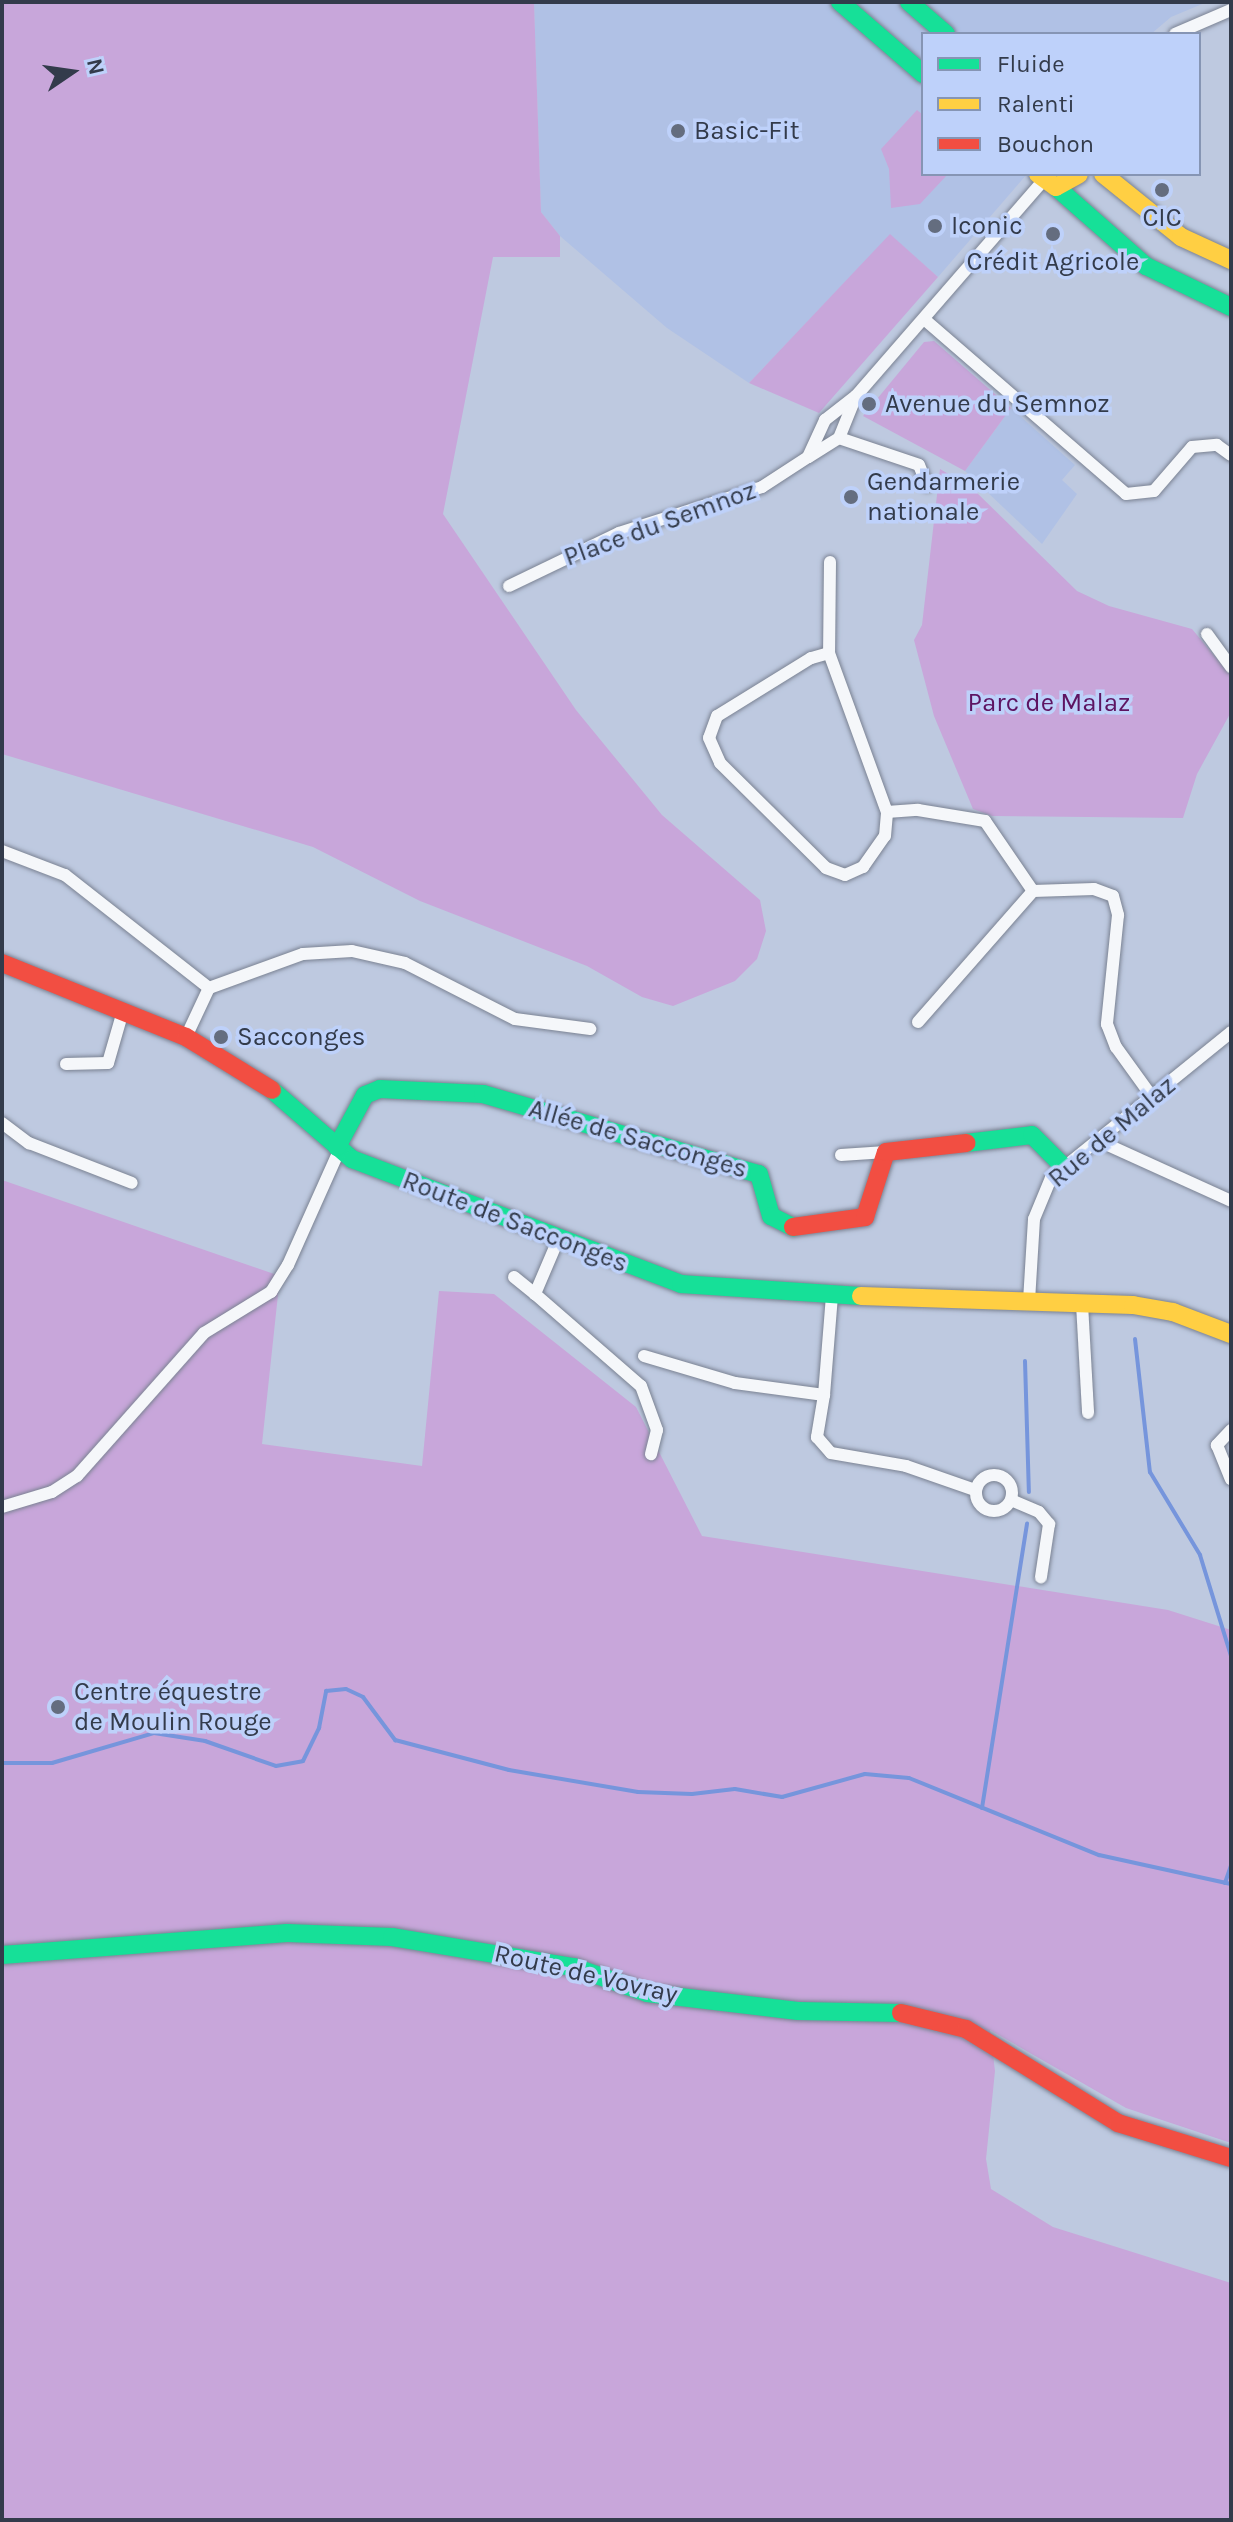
<!DOCTYPE html>
<html>
<head>
<meta charset="utf-8">
<style>
	body { margin:0 }
	#map { position:relative; width:1233px; height:2522px; overflow:hidden; background:#bec9e0; font-family:Karla,sans-serif }
	div>[style] { position:absolute }
	.built>* { inset:0; background:#b0c1e5 }
	.green>* { inset:0; background:#c8a6da }
	.stream>* { height:4px; margin:-2px; padding:0 2px; transform-origin:2px; border-radius:2px; background:#7695dc }
	.roads { filter:drop-shadow(0 0 2px #7a8292) drop-shadow(0 0 2px #7a8292) }
	.street>* { height:12px; margin:-6px; padding:0 6px; transform-origin:6px; border-radius:6px; background:#f5f7fa }
	.street>.ring { margin:-6px; padding:0; box-sizing:content-box; background:none; border:12px solid #f5f7fa; border-radius:50% }
	.fast>* { height:18px; margin:-9px; padding:0 9px; transform-origin:9px; border-radius:9px; background:#16e098 }
	.slow>* { height:18px; margin:-9px; padding:0 9px; transform-origin:9px; border-radius:9px; background:#ffcf43 }
	.jam>* { height:18px; margin:-9px; padding:0 9px; transform-origin:9px; border-radius:9px; background:#f24e42 }
	.dots>* { width:22px; height:22px; translate:-50% -50%; box-sizing:border-box; border:4px solid #bed1fa; border-radius:50% }
	span { translate:-50% -50%; white-space:nowrap; text-align:center; line-height:1.15; -webkit-text-stroke:7px #bed1fa; paint-order:stroke }
	.poi-label { font-size:26px; color:#333b4b }
	.left { translate:0 -50%; text-align:left }
	.street-label { font-size:26px; color:#333b4b }
	.park-label { font-size:26px; color:#5d1462 }
	.frame { position:absolute; inset:0; border:4px solid #333b4b; pointer-events:none }
	.legend { position:absolute; left:921px; top:32px; width:280px; height:144px; box-sizing:border-box; background:#bed1fa; border:2px solid #8695b4; margin:0; padding:10px 14px; list-style:none; font-size:24px; color:#333b4b }
	.legend li { display:flex; align-items:center; gap:16px; height:40px }
	.legend b { width:40px; border:2px solid #8695b4 }
	.north { position:absolute; left:32px; top:32px; width:80px; height:80px; -webkit-text-stroke:6px #bed1fa; paint-order:stroke; rotate:77deg; font-size:22px; font-weight:700; line-height:32px; text-align:center; color:#333b4b }
	.north::after { content:''; display:block; margin:auto; width:28px; height:36px; background:#333b4b; clip-path:polygon(50% 0,100% 100%,50% 72%,0 100%) }
</style>
</head>
<body>
<div id="map">
	<div class="built">
		<i style="clip-path:polygon(534px 2px,1207px 2px,1171px 17px,1151px 34px,923px 34px,923px 174px,1027px 174px,938px 277px,890px 235px,749px 383px,667px 328px,560px 236px,541px 212px)"></i>
		<i style="clip-path:polygon(1011px 408px,1075px 465px,1062px 480px,1077px 494px,1042px 544px,965px 471px)"></i>
	</div>
	<div class="green">
		<i style="clip-path:polygon(2px 2px,534px 2px,541px 212px,560px 236px,560px 257px,493px 257px,443px 514px,576px 710px,662px 815px,760px 900px,766px 931px,757px 959px,735px 981px,673px 1006px,642px 997px,587px 966px,420px 901px,313px 847px,2px 754px)"></i>
		<i style="clip-path:polygon(917px 110px,923px 115px,923px 174px,948px 174px,920px 204px,891px 208px,889px 169px,881px 149px)"></i>
		<i style="clip-path:polygon(890px 234px,938px 277px,819px 413px,749px 383px)"></i>
		<i style="clip-path:polygon(934px 341px,1011px 408px,965px 471px,863px 416px,924px 342px)"></i>
		<i style="clip-path:polygon(940px 469px,972px 488px,1077px 591px,1109px 606px,1192px 629px,1231px 676px,1231px 712px,1197px 774px,1183px 818px,992px 816px,973px 809px,934px 716px,914px 640px,922px 625px)"></i>
		<i style="clip-path:polygon(2px 1180px,280px 1276px,262px 1444px,422px 1466px,439px 1291px,494px 1294px,636px 1407px,702px 1536px,1168px 1610px,1231px 1630px,1231px 2143px,1126px 2108px,990px 2030px,995px 2071px,986px 2159px,991px 2189px,1053px 2227px,1231px 2283px,1231px 2520px,2px 2520px)"></i>
	</div>
	<div class="stream">
		<i style="left:1135px;top:1339px;width:134px;rotate:83.6deg"></i>
		<i style="left:1150px;top:1472px;width:97px;rotate:58.9deg"></i>
		<i style="left:1200px;top:1555px;width:106px;rotate:72.9deg"></i>
		<i style="left:1025px;top:1361px;width:131px;rotate:88.3deg"></i>
		<i style="left:2px;top:1763px;width:50px"></i>
		<i style="left:52px;top:1763px;width:106px;rotate:-16.4deg"></i>
		<i style="left:154px;top:1733px;width:52px;rotate:8.9deg"></i>
		<i style="left:205px;top:1741px;width:75px;rotate:19.4deg"></i>
		<i style="left:276px;top:1766px;width:27px;rotate:-10deg"></i>
		<i style="left:303px;top:1761px;width:37px;rotate:-64deg"></i>
		<i style="left:319px;top:1728px;width:38px;rotate:-79deg"></i>
		<i style="left:326px;top:1691px;width:20px;rotate:-6deg"></i>
		<i style="left:346px;top:1689px;width:19px;rotate:25deg"></i>
		<i style="left:363px;top:1697px;width:54px;rotate:53.3deg"></i>
		<i style="left:395px;top:1740px;width:118px;rotate:14.7deg"></i>
		<i style="left:509px;top:1770px;width:131px;rotate:9.7deg"></i>
		<i style="left:638px;top:1792px;width:54px;rotate:2.1deg"></i>
		<i style="left:692px;top:1794px;width:43px;rotate:-6.6deg"></i>
		<i style="left:735px;top:1789px;width:48px;rotate:9.7deg"></i>
		<i style="left:782px;top:1797px;width:86px;rotate:-15.5deg"></i>
		<i style="left:865px;top:1774px;width:44px;rotate:5.2deg"></i>
		<i style="left:909px;top:1778px;width:205px;rotate:22.1deg"></i>
		<i style="left:1099px;top:1855px;width:135px;rotate:12.4deg"></i>
		<i style="left:982px;top:1808px;width:288px;rotate:-81deg"></i>
		<i style="left:1225px;top:1883px;width:18px;rotate:-71deg"></i>
	</div>
	<div class="roads">
		<div class="street">
			<i style="left:1175px;top:34px;width:61px;rotate:-23.2deg"></i>
			<i style="left:924px;top:319px;width:267px;rotate:40.9deg"></i>
			<i style="left:1126px;top:494px;width:28px;rotate:-6deg"></i>
			<i style="left:1154px;top:491px;width:58px;rotate:-49.2deg"></i>
			<i style="left:1192px;top:447px;width:25px;rotate:-5deg"></i>
			<i style="left:1217px;top:445px;width:17px;rotate:36deg"></i>
			<i style="left:856px;top:396px;width:45px;rotate:112deg"></i>
			<i style="left:839px;top:438px;width:36px;rotate:148deg"></i>
			<i style="left:808px;top:457px;width:41px;rotate:-65.3deg"></i>
			<i style="left:825px;top:420px;width:39px;rotate:-38deg"></i>
			<i style="left:856px;top:396px;width:285px;rotate:-49deg"></i>
			<i style="left:839px;top:438px;width:84px;rotate:18.6deg"></i>
			<i style="left:919px;top:465px;width:22px;rotate:68deg"></i>
			<i style="left:830px;top:562px;width:91px;rotate:90.6deg"></i>
			<i style="left:829px;top:653px;width:169px;rotate:70deg"></i>
			<i style="left:887px;top:812px;width:31px;rotate:-4deg"></i>
			<i style="left:918px;top:810px;width:68px;rotate:9.3deg"></i>
			<i style="left:985px;top:821px;width:85px;rotate:55.6deg"></i>
			<i style="left:509px;top:586px;width:122px;rotate:-25.7deg"></i>
			<i style="left:619px;top:533px;width:150px;rotate:-17.8deg"></i>
			<i style="left:762px;top:487px;width:55px;rotate:-33.1deg"></i>
			<i style="left:1207px;top:634px;width:41px;rotate:54deg"></i>
			<i style="left:829px;top:653px;width:19px;rotate:164deg"></i>
			<i style="left:811px;top:658px;width:110px;rotate:148.3deg"></i>
			<i style="left:717px;top:716px;width:23px;rotate:110deg"></i>
			<i style="left:709px;top:738px;width:27px;rotate:66deg"></i>
			<i style="left:720px;top:763px;width:149px;rotate:44.7deg"></i>
			<i style="left:826px;top:868px;width:20px;rotate:20deg"></i>
			<i style="left:845px;top:875px;width:20px;rotate:-24deg"></i>
			<i style="left:863px;top:867px;width:38px;rotate:-55deg"></i>
			<i style="left:885px;top:836px;width:24px;rotate:-85deg"></i>
			<i style="left:2px;top:851px;width:67px;rotate:20.9deg"></i>
			<i style="left:65px;top:875px;width:183px;rotate:38.1deg"></i>
			<i style="left:1033px;top:891px;width:61px;rotate:-1.9deg"></i>
			<i style="left:1094px;top:889px;width:20px;rotate:20deg"></i>
			<i style="left:1113px;top:896px;width:20px;rotate:75deg"></i>
			<i style="left:1118px;top:915px;width:110px;rotate:95.8deg"></i>
			<i style="left:1107px;top:1024px;width:25px;rotate:69deg"></i>
			<i style="left:1116px;top:1047px;width:62px;rotate:54.2deg"></i>
			<i style="left:918px;top:1022px;width:174px;rotate:-48.7deg"></i>
			<i style="left:186px;top:1037px;width:54px;rotate:-64.9deg"></i>
			<i style="left:209px;top:988px;width:100px;rotate:-19.9deg"></i>
			<i style="left:303px;top:954px;width:49px;rotate:-3.5deg"></i>
			<i style="left:352px;top:951px;width:54px;rotate:12.8deg"></i>
			<i style="left:405px;top:963px;width:123px;rotate:27deg"></i>
			<i style="left:515px;top:1019px;width:76px;rotate:7.6deg"></i>
			<i style="left:66px;top:1064px;width:42px;rotate:-1.4deg"></i>
			<i style="left:108px;top:1063px;width:54px;rotate:-73.9deg"></i>
			<i style="left:2px;top:1123px;width:34px;rotate:37deg"></i>
			<i style="left:29px;top:1143px;width:110px;rotate:21.2deg"></i>
			<i style="left:1099px;top:1141px;width:145px;rotate:24.4deg"></i>
			<i style="left:841px;top:1155px;width:45px;rotate:-3.8deg"></i>
			<i style="left:558px;top:1240px;width:59px;rotate:113.1deg"></i>
			<i style="left:535px;top:1294px;width:140px;rotate:41deg"></i>
			<i style="left:641px;top:1386px;width:47px;rotate:70deg"></i>
			<i style="left:657px;top:1430px;width:25px;rotate:104deg"></i>
			<i style="left:514px;top:1277px;width:27px;rotate:39deg"></i>
			<i style="left:1029px;top:1301px;width:82px;rotate:-86.5deg"></i>
			<i style="left:1034px;top:1219px;width:44px;rotate:-67.5deg"></i>
			<i style="left:1051px;top:1178px;width:232px;rotate:-39deg"></i>
			<i style="left:1082px;top:1304px;width:109px;rotate:86.8deg"></i>
			<i style="left:644px;top:1356px;width:95px;rotate:16.5deg"></i>
			<i style="left:735px;top:1383px;width:90px;rotate:7.7deg"></i>
			<i style="left:824px;top:1395px;width:100px;rotate:-85.4deg"></i>
			<i style="left:824px;top:1395px;width:43px;rotate:99.5deg"></i>
			<i style="left:817px;top:1437px;width:21px;rotate:49deg"></i>
			<i style="left:831px;top:1453px;width:76px;rotate:9.8deg"></i>
			<i style="left:906px;top:1466px;width:73px;rotate:19.2deg"></i>
			<i style="left:1231px;top:1430px;width:21px;rotate:133deg"></i>
			<i style="left:1217px;top:1445px;width:37px;rotate:68deg"></i>
			<i class="ring" style="left:976px;top:1475px;width:24px;height:24px"></i>
			<i style="left:1011px;top:1500px;width:30px;rotate:23deg"></i>
			<i style="left:1039px;top:1512px;width:16px;rotate:50deg"></i>
			<i style="left:1049px;top:1524px;width:54px;rotate:98.6deg"></i>
			<i style="left:2px;top:1507px;width:52px;rotate:-16.7deg"></i>
			<i style="left:52px;top:1492px;width:30px;rotate:-33deg"></i>
			<i style="left:77px;top:1476px;width:191px;rotate:-48.4deg"></i>
			<i style="left:204px;top:1333px;width:79px;rotate:-31.5deg"></i>
			<i style="left:271px;top:1292px;width:32px;rotate:-58deg"></i>
			<i style="left:288px;top:1265px;width:127px;rotate:-65.9deg"></i>
		</div>
		<div class="fast">
			<i style="left:840px;top:2px;width:110px;rotate:40.9deg"></i>
			<i style="left:909px;top:2px;width:49px;rotate:40.9deg"></i>
			<i style="left:1056px;top:187px;width:120px;rotate:41.3deg"></i>
			<i style="left:1146px;top:266px;width:94px;rotate:25.8deg"></i>
			<i style="left:272px;top:1090px;width:106px;rotate:40.8deg"></i>
			<i style="left:352px;top:1159px;width:352px;rotate:20.8deg"></i>
			<i style="left:681px;top:1284px;width:180px;rotate:3.8deg"></i>
			<i style="left:966px;top:1143px;width:66px;rotate:-6.9deg"></i>
			<i style="left:1032px;top:1135px;width:45px;rotate:45deg"></i>
			<i style="left:337px;top:1147px;width:59px;rotate:-61.7deg"></i>
			<i style="left:365px;top:1095px;width:16px;rotate:-22deg"></i>
			<i style="left:380px;top:1089px;width:103px;rotate:2.8deg"></i>
			<i style="left:483px;top:1094px;width:287px;rotate:16.2deg"></i>
			<i style="left:759px;top:1174px;width:44px;rotate:74.1deg"></i>
			<i style="left:771px;top:1216px;width:25px;rotate:27deg"></i>
			<i style="left:2px;top:1955px;width:286px;rotate:-4.4deg"></i>
			<i style="left:287px;top:1933px;width:105px;rotate:2.2deg"></i>
			<i style="left:392px;top:1937px;width:184px;rotate:9.4deg"></i>
			<i style="left:574px;top:1967px;width:77px;rotate:19.6deg"></i>
			<i style="left:647px;top:1993px;width:152px;rotate:6.8deg"></i>
			<i style="left:798px;top:2011px;width:103px;rotate:1.1deg"></i>
		</div>
		<div class="slow">
			<i style="left:1038px;top:174px;width:22px;rotate:36deg"></i>
			<i style="left:1056px;top:187px;width:26px;rotate:-29deg"></i>
			<i style="left:1103px;top:174px;width:100px;rotate:38.9deg"></i>
			<i style="left:1181px;top:237px;width:55px;rotate:24.7deg"></i>
			<i style="left:861px;top:1296px;width:272px;rotate:1.9deg"></i>
			<i style="left:1133px;top:1305px;width:41px;rotate:9.9deg"></i>
			<i style="left:1173px;top:1312px;width:62px;rotate:20.8deg"></i>
		</div>
		<div class="jam">
			<i style="left:2px;top:963px;width:198px;rotate:21.9deg"></i>
			<i style="left:186px;top:1037px;width:101px;rotate:31.6deg"></i>
			<i style="left:793px;top:1227px;width:73px;rotate:-7.9deg"></i>
			<i style="left:865px;top:1217px;width:68px;rotate:-72.1deg"></i>
			<i style="left:886px;top:1152px;width:81px;rotate:-6.4deg"></i>
			<i style="left:901px;top:2013px;width:67px;rotate:13.8deg"></i>
			<i style="left:966px;top:2029px;width:179px;rotate:31.7deg"></i>
			<i style="left:1118px;top:2123px;width:118px;rotate:17.2deg"></i>
		</div>
	</div>
	<div class="dots">
		<i style="left:678px;top:131px;background:#646d7f"></i>
		<i style="left:1162px;top:190px;background:#646d7f"></i>
		<i style="left:935px;top:226px;background:#646d7f"></i>
		<i style="left:1053px;top:234px;background:#646d7f"></i>
		<i style="left:869px;top:404px;background:#646d7f"></i>
		<i style="left:851px;top:497px;background:#646d7f"></i>
		<i style="left:221px;top:1037px;background:#646d7f"></i>
		<i style="left:58px;top:1707px;background:#646d7f"></i>
	</div>
	<div class="poi-label">
		<span class="left" style="left:694px;top:131px">Basic-Fit</span>
		<span style="left:1162px;top:218px">CIC</span>
		<span class="left" style="left:951px;top:226px">Iconic</span>
		<span style="left:1053px;top:262px">Crédit Agricole</span>
		<span class="left" style="left:885px;top:404px">Avenue du Semnoz</span>
		<span class="left" style="left:867px;top:497px">Gendarmerie<br>nationale</span>
		<span class="left" style="left:237px;top:1037px">Sacconges</span>
		<span class="left" style="left:74px;top:1707px">Centre équestre<br>de Moulin Rouge</span>
	</div>
	<div class="street-label">
		<span style="left:660px;top:524px;rotate:-20deg">Place du Semnoz</span>
		<span style="left:1112px;top:1132px;rotate:-40deg">Rue de Malaz</span>
		<span style="left:638px;top:1139px;rotate:16deg">Allée de Sacconges</span>
		<span style="left:515px;top:1222px;rotate:21deg">Route de Sacconges</span>
		<span style="left:586px;top:1974px;rotate:13deg">Route de Vovray</span>
	</div>
	<div class="park-label">
		<span style="left:1049px;top:703px">Parc de Malaz</span>
	</div>
	<div class="frame"></div>
	<ul class="legend">
	<li><b style="height:10px;background:#16e098"></b>Fluide</li>
	<li><b style="height:10px;background:#ffcf43"></b>Ralenti</li>
	<li><b style="height:10px;background:#f24e42"></b>Bouchon</li>
	</ul>
	<div class="north">N</div>
</div>
</body>
</html>
